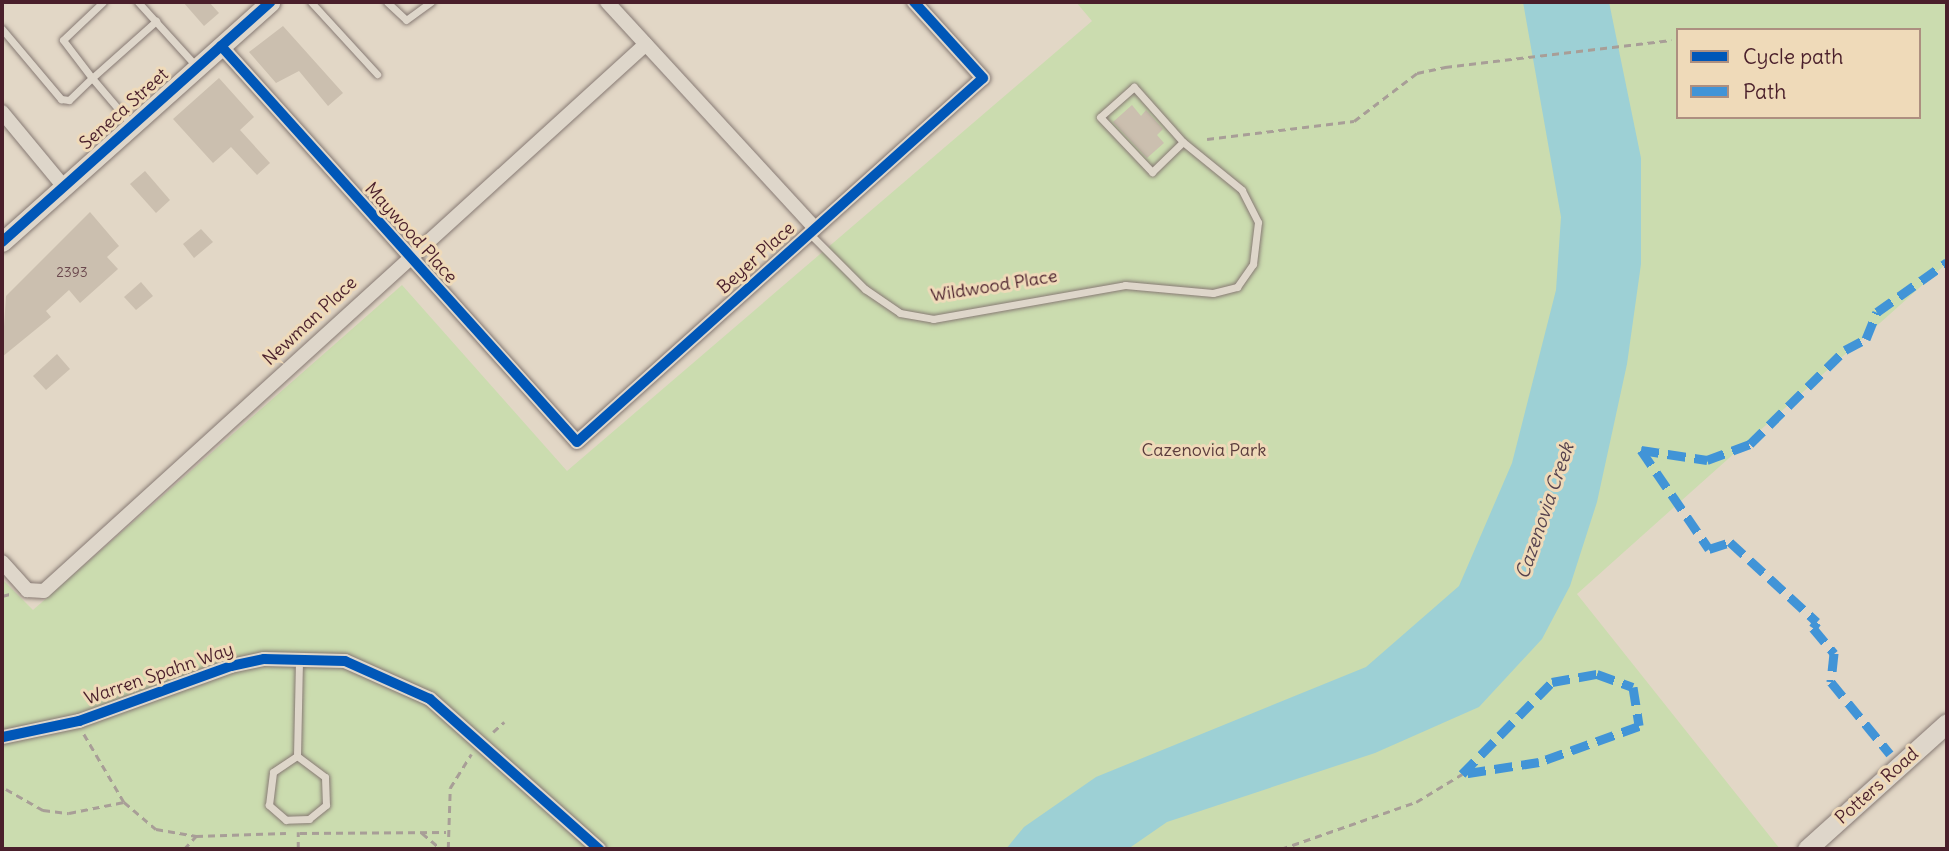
<!DOCTYPE html>
<html>
<head>
<meta charset="utf-8">
<style>
	body { margin:0 }
	#map { position:relative; width:1949px; height:851px; overflow:hidden; background:#e2d7c6; font-family:Delius,sans-serif }
	div>[style] { position:absolute }
	.green>* { inset:0; background:#cbdcaf }
	.water>* { inset:0; background:#9dd0d5 }
	.building>* { inset:0; background:#cbbfaf }
	.path>* { height:2.5px; margin-top:-1.25px; transform-origin:0; background:repeating-linear-gradient(90deg,#a89e97 0 7px,transparent 0 12px) }
	.roads { filter:drop-shadow(0 0 2px #877a74) drop-shadow(0 0 2px #877a74) }
	.lane>* { height:7px; margin:-3.5px; padding:0 3.5px; transform-origin:3.5px; border-radius:3.5px; background:#ded6ca }
	.street>* { height:14px; margin:-7px; padding:0 7px; transform-origin:7px; border-radius:7px; background:#ded6ca }
	.secondary>* { height:19px; margin:-9.5px; padding:0 9.5px; transform-origin:9.5px; border-radius:9.5px; background:#ded6ca }
	.quiet>* { height:9px; margin-top:-4.5px; transform-origin:0; background:repeating-linear-gradient(90deg,#4194d7 0 18px,transparent 0 27px) }
	.cycleway>* { height:10px; margin:-5px; padding:0 5px; transform-origin:5px; border-radius:5px; background:#0057b8 }
	span { translate:-50% -50%; white-space:nowrap; text-align:center; line-height:1.15; -webkit-text-stroke:6px #efdab9; paint-order:stroke }
	.number-label { font-size:14px; color:#6a474c }
	.number-label span { -webkit-text-stroke-width:0 }
	.street-label { font-size:18px; color:#4a1f2b }
	.park-label { font-size:18px; color:#5a3c3c }
	.water-label { font-size:19px; color:#55424e; font-style:italic }
	.frame { position:absolute; inset:0; border:4px solid #4a1f2b; pointer-events:none }
	.legend { position:absolute; left:1676px; top:28px; width:245px; height:91px; box-sizing:border-box; background:#efdab9; border:2px solid #ad8f80; margin:0; padding:9px 12px; list-style:none; font-size:21px; color:#4a1f2b }
	.legend li { display:flex; align-items:center; gap:14px; height:35px }
	.legend b { width:35px; border:2px solid #ad8f80 }
</style>
</head>
<body>
<div id="map">
	<div class="green">
		<i style="clip-path:polygon(evenodd,1076px 2px,1947px 2px,1947px 263px,1577px 594px,1780px 849px,2px 849px,2px 579px,33px 610px,402px 285px,567px 471px,1092px 21px,1076px 2px,1678px 30px,1919px 30px,1919px 117px,1678px 117px,1678px 30px)"></i>
	</div>
	<div class="water">
		<i style="clip-path:polygon(1523px 2px,1609px 2px,1641px 158px,1641px 264px,1627px 364px,1597px 502px,1570px 586px,1542px 639px,1479px 707px,1375px 753px,1167px 822px,1128px 849px,1006px 849px,1024px 827px,1096px 777px,1366px 667px,1459px 586px,1512px 463px,1556px 290px,1561px 217px)"></i>
	</div>
	<div class="building">
		<i style="clip-path:polygon(183px 2px,209px 2px,219px 13px,204px 26px)"></i>
		<i style="clip-path:polygon(283px 26px,343px 93px,328px 106px,299px 71px,276px 83px,249px 52px)"></i>
		<i style="clip-path:polygon(219px 78px,254px 117px,240px 130px,270px 163px,257px 175px,231px 147px,213px 163px,173px 119px)"></i>
		<i style="clip-path:polygon(1132px 105px,1141px 116px,1146px 110px,1163px 129px,1157px 135px,1164px 143px,1147px 158px,1113px 122px)"></i>
		<i style="clip-path:polygon(145px 171px,170px 200px,156px 213px,130px 184px)"></i>
		<i style="clip-path:polygon(90px 212px,119px 246px,107px 257px,118px 269px,80px 303px,69px 290px,46px 311px,51px 317px,2px 357px,6px 296px)"></i>
		<i style="clip-path:polygon(201px 229px,213px 242px,194px 258px,183px 244px)"></i>
		<i style="clip-path:polygon(141px 282px,153px 296px,136px 310px,124px 297px)"></i>
		<i style="clip-path:polygon(57px 354px,70px 369px,46px 390px,33px 376px)"></i>
	</div>
	<div class="path">
		<i style="left:1207px;top:139px;width:148px;rotate:-7deg"></i>
		<i style="left:1354px;top:121px;width:79px;rotate:-37.3deg"></i>
		<i style="left:1417px;top:73px;width:29px;rotate:-12deg"></i>
		<i style="left:1445px;top:67px;width:228px;rotate:-6.8deg"></i>
		<i style="left:2px;top:596px;width:8px;rotate:-14deg"></i>
		<i style="left:493px;top:732px;width:15px;rotate:-42deg"></i>
		<i style="left:84px;top:734px;width:79px;rotate:59.5deg"></i>
		<i style="left:124px;top:802px;width:42px;rotate:40.2deg"></i>
		<i style="left:156px;top:829px;width:41px;rotate:9.9deg"></i>
		<i style="left:196px;top:836px;width:90px;rotate:-1.9deg"></i>
		<i style="left:6px;top:789px;width:43px;rotate:29.6deg"></i>
		<i style="left:43px;top:810px;width:26px;rotate:7deg"></i>
		<i style="left:69px;top:813px;width:56px;rotate:-11.3deg"></i>
		<i style="left:300px;top:833px;width:146px;rotate:-0.4deg"></i>
		<i style="left:422px;top:833px;width:25px;rotate:40deg"></i>
		<i style="left:184px;top:849px;width:18px;rotate:-47deg"></i>
		<i style="left:298px;top:849px;width:17px;rotate:-90deg"></i>
		<i style="left:448px;top:849px;width:61px;rotate:-88.1deg"></i>
		<i style="left:450px;top:788px;width:40px;rotate:-58deg"></i>
		<i style="left:1281px;top:849px;width:143px;rotate:-19.2deg"></i>
		<i style="left:1416px;top:802px;width:54px;rotate:-31.3deg"></i>
	</div>
	<div class="roads">
		<div class="lane">
			<i style="left:103px;top:2px;width:55px;rotate:136.5deg"></i>
			<i style="left:63px;top:40px;width:48px;rotate:52.7deg"></i>
			<i style="left:92px;top:78px;width:86px;rotate:-41.7deg"></i>
			<i style="left:138px;top:2px;width:88px;rotate:47.8deg"></i>
			<i style="left:311px;top:2px;width:98px;rotate:47.5deg"></i>
			<i style="left:387px;top:2px;width:26px;rotate:43deg"></i>
			<i style="left:406px;top:20px;width:31px;rotate:-36deg"></i>
			<i style="left:2px;top:29px;width:92px;rotate:49.9deg"></i>
			<i style="left:61px;top:99px;width:8px;rotate:7deg"></i>
			<i style="left:69px;top:100px;width:32px;rotate:-44deg"></i>
			<i style="left:92px;top:78px;width:62px;rotate:49.6deg"></i>
			<i style="left:810px;top:234px;width:78px;rotate:45deg"></i>
			<i style="left:865px;top:289px;width:42px;rotate:34.4deg"></i>
			<i style="left:900px;top:313px;width:34px;rotate:10deg"></i>
			<i style="left:933px;top:319px;width:195px;rotate:-10deg"></i>
			<i style="left:1125px;top:285px;width:88px;rotate:5.2deg"></i>
			<i style="left:1213px;top:293px;width:25px;rotate:-14deg"></i>
			<i style="left:1237px;top:287px;width:28px;rotate:-55deg"></i>
			<i style="left:1253px;top:264px;width:42px;rotate:-83.2deg"></i>
			<i style="left:1258px;top:222px;width:36px;rotate:-117deg"></i>
			<i style="left:1242px;top:190px;width:76px;rotate:-140.9deg"></i>
			<i style="left:1183px;top:142px;width:74px;rotate:-131.7deg"></i>
			<i style="left:1134px;top:87px;width:45px;rotate:138.6deg"></i>
			<i style="left:1100px;top:117px;width:76px;rotate:46.6deg"></i>
			<i style="left:1152px;top:172px;width:43px;rotate:-44.1deg"></i>
			<i style="left:297px;top:756px;width:35px;rotate:37deg"></i>
			<i style="left:325px;top:777px;width:28px;rotate:88deg"></i>
			<i style="left:326px;top:805px;width:22px;rotate:141deg"></i>
			<i style="left:309px;top:819px;width:23px;rotate:178deg"></i>
			<i style="left:286px;top:820px;width:23px;rotate:-139deg"></i>
			<i style="left:269px;top:805px;width:33px;rotate:-83deg"></i>
			<i style="left:273px;top:772px;width:29px;rotate:-34deg"></i>
			<i style="left:297px;top:756px;width:97px;rotate:-88.8deg"></i>
		</div>
		<div class="street">
			<i style="left:607px;top:2px;width:307px;rotate:47.4deg"></i>
			<i style="left:221px;top:46px;width:532px;rotate:48.04deg"></i>
			<i style="left:577px;top:442px;width:545px;rotate:-41.88deg"></i>
			<i style="left:983px;top:78px;width:103px;rotate:-132.2deg"></i>
			<i style="left:2px;top:112px;width:97px;rotate:50.4deg"></i>
			<i style="left:2px;top:562px;width:38px;rotate:48deg"></i>
			<i style="left:27px;top:590px;width:17px;rotate:3deg"></i>
			<i style="left:44px;top:591px;width:813px;rotate:-42.26deg"></i>
			<i style="left:3px;top:737px;width:78px;rotate:-11.9deg"></i>
			<i style="left:79px;top:721px;width:162px;rotate:-19.9deg"></i>
			<i style="left:231px;top:666px;width:34px;rotate:-12deg"></i>
			<i style="left:264px;top:659px;width:81px;rotate:1.4deg"></i>
			<i style="left:345px;top:661px;width:93px;rotate:24.1deg"></i>
			<i style="left:430px;top:699px;width:226px;rotate:41.6deg"></i>
		</div>
		<div class="secondary">
			<i style="left:2px;top:242px;width:360px;rotate:-41.8deg"></i>
			<i style="left:1807px;top:849px;width:188px;rotate:-42deg"></i>
		</div>
	</div>
	<div class="quiet">
		<i style="left:1641px;top:450px;width:120px;rotate:55.5deg"></i>
		<i style="left:1709px;top:549px;width:22px;rotate:-18deg"></i>
		<i style="left:1730px;top:542px;width:118px;rotate:42.6deg"></i>
		<i style="left:1817px;top:622px;width:7px;rotate:124deg"></i>
		<i style="left:1813px;top:628px;width:33px;rotate:50deg"></i>
		<i style="left:1834px;top:653px;width:29px;rotate:96deg"></i>
		<i style="left:1831px;top:682px;width:93px;rotate:50.7deg"></i>
		<i style="left:1641px;top:450px;width:67px;rotate:8.6deg"></i>
		<i style="left:1707px;top:460px;width:46px;rotate:-20.4deg"></i>
		<i style="left:1750px;top:444px;width:134px;rotate:-44.7deg"></i>
		<i style="left:1845px;top:350px;width:24px;rotate:-28deg"></i>
		<i style="left:1866px;top:339px;width:29px;rotate:-68deg"></i>
		<i style="left:1877px;top:312px;width:86px;rotate:-35.5deg"></i>
		<i style="left:1597px;top:674px;width:38px;rotate:20deg"></i>
		<i style="left:1633px;top:687px;width:39px;rotate:81deg"></i>
		<i style="left:1639px;top:726px;width:106px;rotate:160.2deg"></i>
		<i style="left:1539px;top:762px;width:78px;rotate:171.1deg"></i>
		<i style="left:1462px;top:774px;width:129px;rotate:-45.6deg"></i>
		<i style="left:1552px;top:682px;width:46px;rotate:-10.1deg"></i>
	</div>
	<div class="cycleway">
		<i style="left:221px;top:46px;width:532px;rotate:48.04deg"></i>
		<i style="left:577px;top:442px;width:545px;rotate:-41.88deg"></i>
		<i style="left:983px;top:78px;width:103px;rotate:-132.2deg"></i>
		<i style="left:2px;top:242px;width:360px;rotate:-41.8deg"></i>
		<i style="left:3px;top:737px;width:78px;rotate:-11.9deg"></i>
		<i style="left:79px;top:721px;width:162px;rotate:-19.9deg"></i>
		<i style="left:231px;top:666px;width:34px;rotate:-12deg"></i>
		<i style="left:264px;top:659px;width:81px;rotate:1.4deg"></i>
		<i style="left:345px;top:661px;width:93px;rotate:24.1deg"></i>
		<i style="left:430px;top:699px;width:226px;rotate:41.6deg"></i>
	</div>
	<div class="number-label">
		<span style="left:72px;top:272px">2393</span>
	</div>
	<div class="street-label">
		<span style="left:124px;top:109px;rotate:-42deg">Seneca Street</span>
		<span style="left:411px;top:233px;rotate:48deg">Maywood Place</span>
		<span style="left:756px;top:258px;rotate:-42deg">Beyer Place</span>
		<span style="left:994px;top:286px;rotate:-9deg">Wildwood Place</span>
		<span style="left:310px;top:321px;rotate:-43deg">Newman Place</span>
		<span style="left:159px;top:674px;rotate:-19deg">Warren Spahn Way</span>
		<span style="left:1877px;top:786px;rotate:-42deg">Potters Road</span>
	</div>
	<div class="park-label">
		<span style="left:1204px;top:450px">Cazenovia Park</span>
	</div>
	<div class="water-label">
		<span style="left:1545px;top:511px;rotate:-71deg">Cazenovia Creek</span>
	</div>
	<div class="frame"></div>
	<ul class="legend">
	<li><b style="height:9px;background:#0057b8"></b>Cycle path</li>
	<li><b style="height:9px;background:#4194d7"></b>Path</li>
	</ul>
</div>
</body>
</html>
